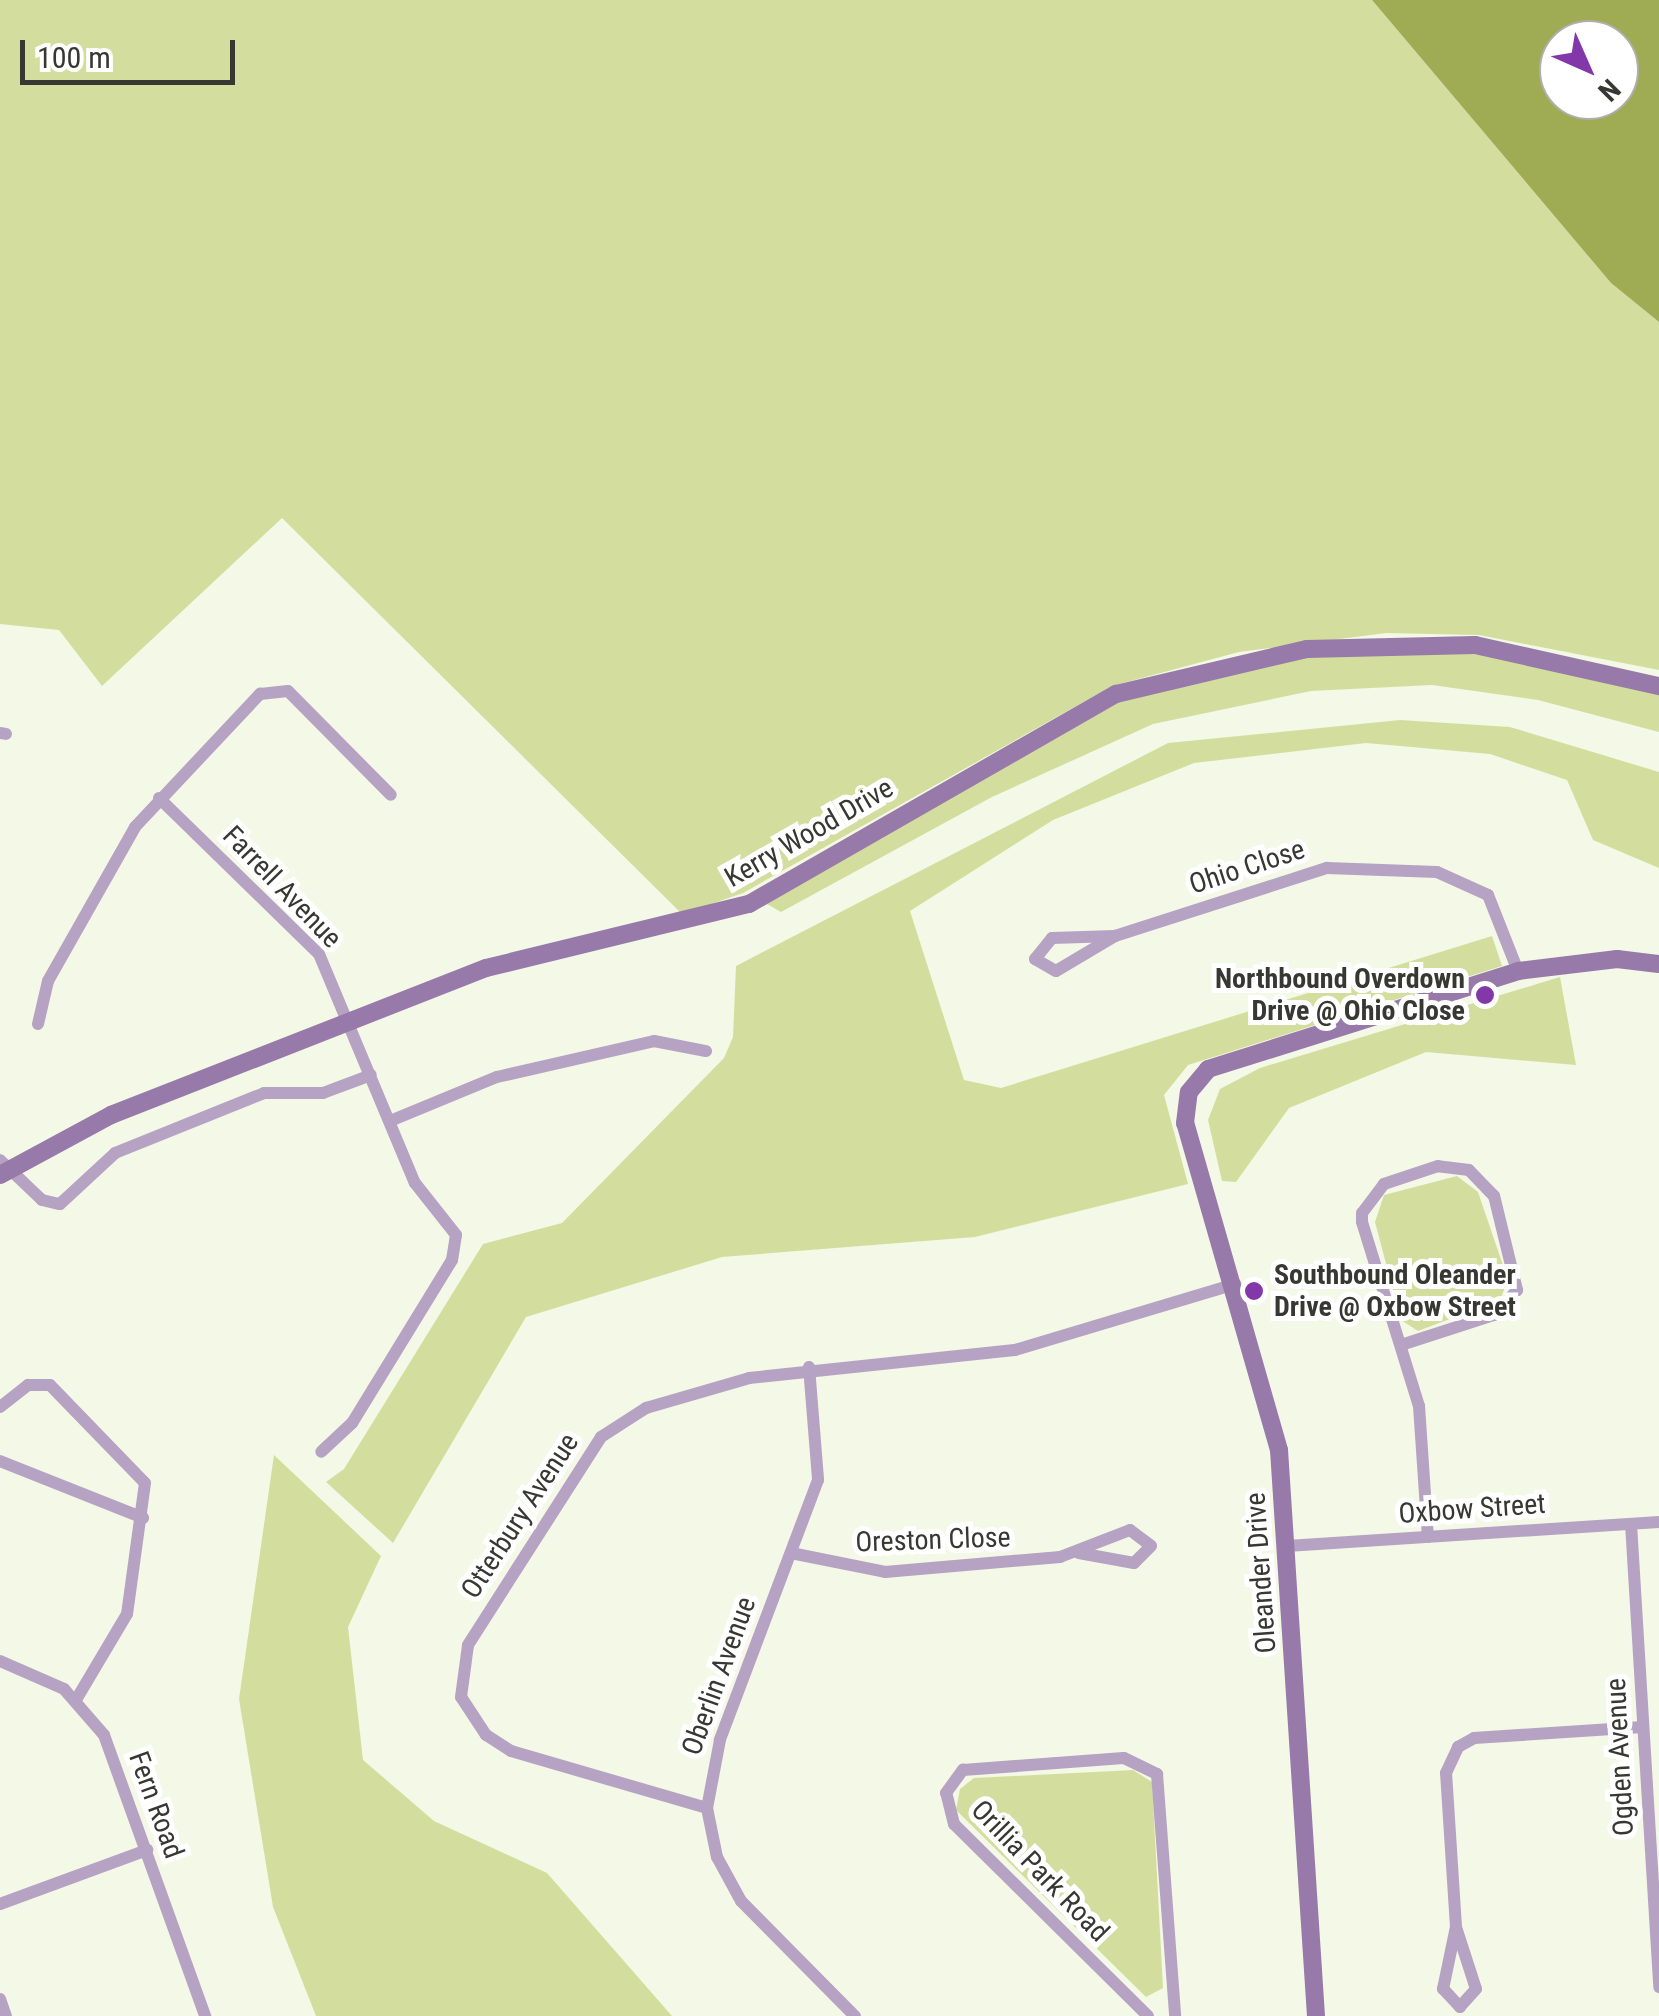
<!DOCTYPE html>
<html>
<head>
<meta charset="utf-8">
<style>
	body { margin:0 }
	#map { position:relative; width:1659px; height:2016px; overflow:hidden; background:#f4f8e6; font-family:"Roboto Condensed",sans-serif }
	div>[style] { position:absolute }
	.green>* { inset:0; background:#d3de9e }
	.water>* { inset:0; background:#9fac54 }
	.street>* { height:12px; margin:-6px; padding:0 6px; transform-origin:6px; border-radius:6px; background:#b6a2c3 }
	.secondary>* { height:18px; margin:-9px; padding:0 9px; transform-origin:9px; border-radius:9px; background:#977aaa }
	.dots>* { width:28px; height:28px; translate:-50% -50%; box-sizing:border-box; border:5px solid #fff; border-radius:50% }
	span { translate:-50% -50%; white-space:nowrap; text-align:center; line-height:1.15; -webkit-text-stroke:10px #fff; paint-order:stroke }
	.street-label { font-size:28px; color:#373832 }
	.poi-label { font-size:28px; color:#373832; font-weight:700 }
	.right { translate:-100% -50%; text-align:right }
	.left { translate:0 -50%; text-align:left }
	.north { position:absolute; left:1539px; top:20px; width:100px; height:100px; box-sizing:border-box; background:#fff; border:2px solid #afafad; border-radius:50%; rotate:135deg; font-size:28px; font-weight:700; line-height:40px; text-align:center; color:#373832 }
	.north::after { content:''; display:block; margin:auto; width:35px; height:45px; background:#8238a9; clip-path:polygon(50% 0,100% 100%,50% 72%,0 100%) }
	.scale { position:absolute; left:20px; top:40px; width:215px; height:45px; box-sizing:border-box; border:5px solid #373832; border-top:0; padding-left:12px; font-size:30px; line-height:35px; white-space:nowrap; color:#373832; -webkit-text-stroke:8px #fff; paint-order:stroke }
</style>
</head>
<body>
<div id="map">
	<div class="green">
		<i style="clip-path:polygon(0 0,1372px 0,1611px 283px,1659px 322px,1659px 670px,1479px 635px,1386px 633px,1239px 652px,1112px 686px,743px 893px,682px 914px,282px 518px,102px 686px,59px 630px,0 624px)"></i>
		<i style="clip-path:polygon(1475px 645px,1659px 686px,1659px 732px,1538px 700px,1432px 685px,1311px 691px,1153px 724px,992px 797px,781px 912px,767px 904px,1116px 694px,1307px 649px)"></i>
		<i style="clip-path:polygon(1400px 720px,1510px 727px,1659px 772px,1659px 868px,1593px 840px,1567px 780px,1490px 754px,1366px 743px,1194px 763px,1053px 820px,910px 911px,964px 1080px,1001px 1088px,1492px 936px,1502px 966px,1188px 1065px,1164px 1095px,1188px 1184px,975px 1237px,722px 1257px,526px 1317px,393px 1543px,326px 1482px,344px 1469px,483px 1244px,562px 1223px,724px 1058px,733px 1037px,736px 966px,1168px 743px)"></i>
		<i style="clip-path:polygon(1560px 977px,1576px 1065px,1426px 1052px,1289px 1108px,1236px 1182px,1222px 1181px,1208px 1120px,1220px 1089px,1260px 1068px)"></i>
		<i style="clip-path:polygon(1457px 1176px,1478px 1192px,1508px 1280px,1500px 1300px,1418px 1331px,1401px 1320px,1375px 1222px,1384px 1195px)"></i>
		<i style="clip-path:polygon(274px 1455px,381px 1556px,348px 1627px,363px 1760px,434px 1821px,547px 1873px,672px 2016px,316px 2016px,273px 1907px,239px 1699px)"></i>
		<i style="clip-path:polygon(1133px 1770px,1152px 1782px,1163px 1988px,1146px 1997px,956px 1810px,960px 1789px,974px 1778px)"></i>
	</div>
	<div class="water">
		<i style="clip-path:polygon(evenodd,1372px 0,1659px 0,1659px 322px,1611px 283px,1372px 0,1559px 40px,1619px 40px,1619px 100px,1559px 100px,1559px 40px)"></i>
	</div>
	<div class="street">
		<i style="left:0;top:733px;width:6px;rotate:9deg"></i>
		<i style="left:159px;top:798px;width:223px;rotate:44.3deg"></i>
		<i style="left:319px;top:954px;width:248px;rotate:67.3deg"></i>
		<i style="left:415px;top:1183px;width:66px;rotate:51.7deg"></i>
		<i style="left:456px;top:1235px;width:25px;rotate:99deg"></i>
		<i style="left:452px;top:1260px;width:191px;rotate:121.5deg"></i>
		<i style="left:352px;top:1423px;width:42px;rotate:136.9deg"></i>
		<i style="left:1115px;top:936px;width:63px;rotate:178.2deg"></i>
		<i style="left:1052px;top:938px;width:27px;rotate:129deg"></i>
		<i style="left:1035px;top:959px;width:24px;rotate:30deg"></i>
		<i style="left:1056px;top:971px;width:69px;rotate:-30.7deg"></i>
		<i style="left:1115px;top:936px;width:223px;rotate:-17.8deg"></i>
		<i style="left:1327px;top:868px;width:110px;rotate:2.1deg"></i>
		<i style="left:1437px;top:872px;width:56px;rotate:24.3deg"></i>
		<i style="left:1488px;top:895px;width:82px;rotate:68.5deg"></i>
		<i style="left:38px;top:1024px;width:44px;rotate:-76.9deg"></i>
		<i style="left:48px;top:981px;width:177px;rotate:-60.5deg"></i>
		<i style="left:135px;top:827px;width:183px;rotate:-46.8deg"></i>
		<i style="left:260px;top:694px;width:28px;rotate:-6deg"></i>
		<i style="left:288px;top:691px;width:146px;rotate:45.3deg"></i>
		<i style="left:390px;top:1121px;width:116px;rotate:-22.4deg"></i>
		<i style="left:497px;top:1077px;width:161px;rotate:-12.9deg"></i>
		<i style="left:654px;top:1041px;width:53px;rotate:10.9deg"></i>
		<i style="left:0;top:1160px;width:58px;rotate:43.6deg"></i>
		<i style="left:42px;top:1200px;width:18px;rotate:13deg"></i>
		<i style="left:60px;top:1204px;width:75px;rotate:-42.8deg"></i>
		<i style="left:115px;top:1153px;width:161px;rotate:-21.9deg"></i>
		<i style="left:264px;top:1093px;width:59px"></i>
		<i style="left:323px;top:1093px;width:51px;rotate:-20.6deg"></i>
		<i style="left:1401px;top:1345px;width:98px;rotate:-17.9deg"></i>
		<i style="left:1494px;top:1315px;width:34px;rotate:-47deg"></i>
		<i style="left:1517px;top:1290px;width:97px;rotate:-103.7deg"></i>
		<i style="left:1494px;top:1196px;width:36px;rotate:-134deg"></i>
		<i style="left:1469px;top:1170px;width:31px;rotate:-173deg"></i>
		<i style="left:1438px;top:1166px;width:57px;rotate:161.6deg"></i>
		<i style="left:1384px;top:1184px;width:36px;rotate:127deg"></i>
		<i style="left:1362px;top:1213px;width:9px;rotate:90deg"></i>
		<i style="left:1362px;top:1222px;width:193px;rotate:72.8deg"></i>
		<i style="left:1419px;top:1406px;width:131px;rotate:86.1deg"></i>
		<i style="left:809px;top:1367px;width:113px;rotate:85.4deg"></i>
		<i style="left:818px;top:1480px;width:278px;rotate:110.7deg"></i>
		<i style="left:720px;top:1740px;width:69px;rotate:100.8deg"></i>
		<i style="left:707px;top:1808px;width:50px;rotate:78.5deg"></i>
		<i style="left:717px;top:1857px;width:50px;rotate:61.4deg"></i>
		<i style="left:741px;top:1901px;width:162px;rotate:45.3deg"></i>
		<i style="left:0;top:1407px;width:36px;rotate:-38deg"></i>
		<i style="left:28px;top:1385px;width:22px"></i>
		<i style="left:50px;top:1385px;width:136px;rotate:45.9deg"></i>
		<i style="left:145px;top:1483px;width:132px;rotate:97.8deg"></i>
		<i style="left:127px;top:1614px;width:100px;rotate:120.7deg"></i>
		<i style="left:0;top:1461px;width:154px;rotate:21.7deg"></i>
		<i style="left:1631px;top:1524px;width:464px;rotate:86.5deg"></i>
		<i style="left:1287px;top:1546px;width:373px;rotate:-3.7deg"></i>
		<i style="left:791px;top:1553px;width:96px;rotate:11.4deg"></i>
		<i style="left:885px;top:1572px;width:176px;rotate:-4.9deg"></i>
		<i style="left:1060px;top:1557px;width:75px;rotate:-21.1deg"></i>
		<i style="left:1130px;top:1530px;width:26px;rotate:37deg"></i>
		<i style="left:1151px;top:1546px;width:24px;rotate:135deg"></i>
		<i style="left:1134px;top:1563px;width:56px;rotate:-169.7deg"></i>
		<i style="left:0;top:1661px;width:70px;rotate:23.6deg"></i>
		<i style="left:64px;top:1689px;width:61px;rotate:49deg"></i>
		<i style="left:104px;top:1735px;width:299px;rotate:70.2deg"></i>
		<i style="left:707px;top:1808px;width:204px;rotate:-163.8deg"></i>
		<i style="left:511px;top:1751px;width:30px;rotate:-147deg"></i>
		<i style="left:486px;top:1735px;width:45px;rotate:-123.3deg"></i>
		<i style="left:461px;top:1697px;width:52px;rotate:-82.3deg"></i>
		<i style="left:468px;top:1645px;width:247px;rotate:-57.4deg"></i>
		<i style="left:601px;top:1437px;width:54px;rotate:-32.8deg"></i>
		<i style="left:646px;top:1408px;width:107px;rotate:-16.2deg"></i>
		<i style="left:749px;top:1378px;width:267px;rotate:-6deg"></i>
		<i style="left:1015px;top:1350px;width:230px;rotate:-16.7deg"></i>
		<i style="left:0;top:1904px;width:157px;rotate:-20.2deg"></i>
		<i style="left:1456px;top:1927px;width:65px;rotate:72.1deg"></i>
		<i style="left:1476px;top:1989px;width:24px;rotate:132deg"></i>
		<i style="left:1460px;top:2007px;width:25px;rotate:-133deg"></i>
		<i style="left:1443px;top:1989px;width:63px;rotate:-78.2deg"></i>
		<i style="left:1456px;top:1927px;width:154px;rotate:-93.7deg"></i>
		<i style="left:1446px;top:1773px;width:29px;rotate:-65deg"></i>
		<i style="left:1458px;top:1747px;width:18px;rotate:-29deg"></i>
		<i style="left:1474px;top:1738px;width:169px;rotate:-3.7deg"></i>
		<i style="left:0;top:1999px;width:18px;rotate:71deg"></i>
		<i style="left:1148px;top:2016px;width:273px;rotate:-135.3deg"></i>
		<i style="left:954px;top:1824px;width:32px;rotate:-104deg"></i>
		<i style="left:946px;top:1793px;width:29px;rotate:-54deg"></i>
		<i style="left:963px;top:1770px;width:161px;rotate:-4.3deg"></i>
		<i style="left:1124px;top:1758px;width:37px;rotate:26deg"></i>
		<i style="left:1157px;top:1774px;width:243px;rotate:85.7deg"></i>
	</div>
	<div class="secondary">
		<i style="left:0;top:1175px;width:126px;rotate:-28.4deg"></i>
		<i style="left:111px;top:1115px;width:403px;rotate:-21.4deg"></i>
		<i style="left:486px;top:968px;width:271px;rotate:-13.7deg"></i>
		<i style="left:749px;top:904px;width:423px;rotate:-29.8deg"></i>
		<i style="left:1116px;top:694px;width:196px;rotate:-13.3deg"></i>
		<i style="left:1307px;top:649px;width:168px;rotate:-1.4deg"></i>
		<i style="left:1475px;top:645px;width:189px;rotate:12.6deg"></i>
		<i style="left:1316px;top:2016px;width:567px;rotate:-93.74deg"></i>
		<i style="left:1279px;top:1450px;width:340px;rotate:-106deg"></i>
		<i style="left:1185px;top:1123px;width:31px;rotate:-83deg"></i>
		<i style="left:1189px;top:1092px;width:30px;rotate:-50deg"></i>
		<i style="left:1208px;top:1069px;width:325px;rotate:-17.5deg"></i>
		<i style="left:1518px;top:971px;width:100px;rotate:-6.9deg"></i>
		<i style="left:1617px;top:959px;width:42px;rotate:6.8deg"></i>
	</div>
	<div class="dots">
		<i style="left:1485px;top:995px;background:#8238a9"></i>
		<i style="left:1254px;top:1291px;background:#8238a9"></i>
	</div>
	<div class="street-label">
		<span style="left:809px;top:833px;rotate:-30deg">Kerry Wood Drive</span>
		<span style="left:1247px;top:867px;rotate:-18deg">Ohio Close</span>
		<span style="left:282px;top:887px;rotate:46deg">Farrell Avenue</span>
		<span style="left:1472px;top:1509px;rotate:-4deg">Oxbow Street</span>
		<span style="left:520px;top:1516px;rotate:-57deg">Otterbury Avenue</span>
		<span style="left:933px;top:1540px;rotate:-2deg">Oreston Close</span>
		<span style="left:1261px;top:1573px;rotate:-94deg">Oleander Drive</span>
		<span style="left:719px;top:1676px;rotate:-70deg">Oberlin Avenue</span>
		<span style="left:1620px;top:1757px;rotate:-93deg">Ogden Avenue</span>
		<span style="left:156px;top:1805px;rotate:70deg">Fern Road</span>
		<span style="left:1040px;top:1871px;rotate:46deg">Orillia Park Road</span>
	</div>
	<div class="poi-label">
		<span class="right" style="left:1465px;top:995px">Northbound Overdown<br>Drive @ Ohio Close</span>
		<span class="left" style="left:1274px;top:1291px">Southbound Oleander<br>Drive @ Oxbow Street</span>
	</div>
	<div class="north">N</div>
	<div class="scale">100 m</div>
</div>
</body>
</html>
